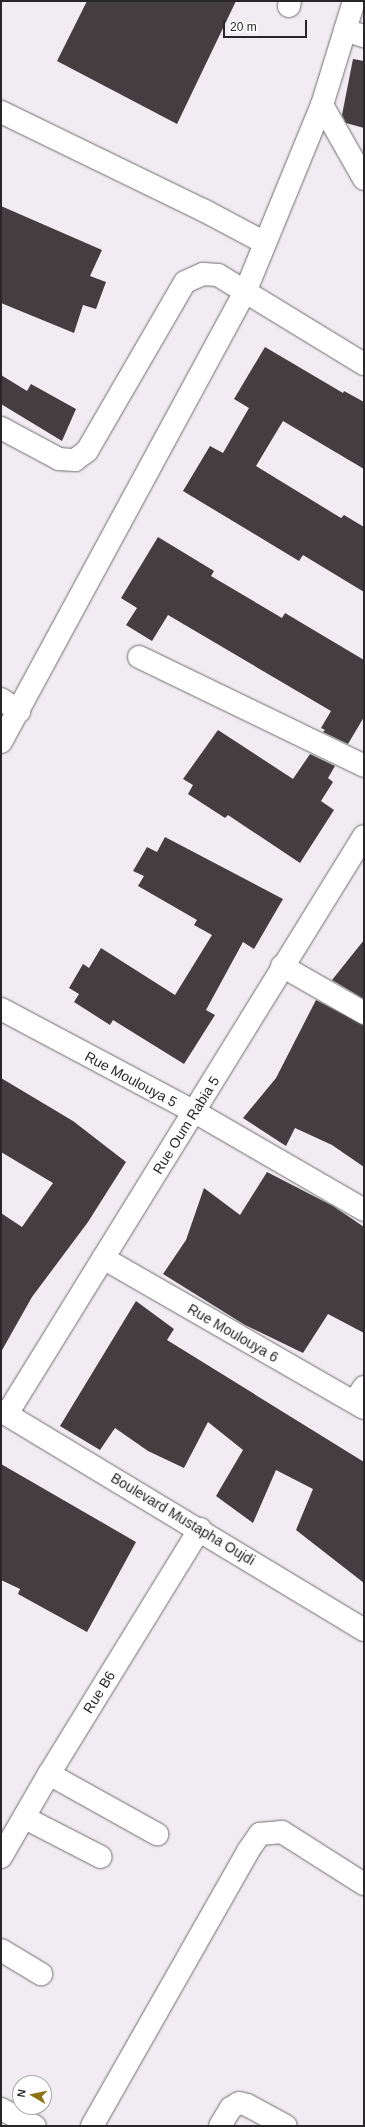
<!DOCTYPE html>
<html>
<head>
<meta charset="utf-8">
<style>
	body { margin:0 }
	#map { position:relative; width:365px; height:2127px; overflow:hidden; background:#f1ecf1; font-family:Arial,sans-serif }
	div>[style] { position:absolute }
	.building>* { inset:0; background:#443e40 }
	.roads { filter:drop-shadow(0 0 1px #716c70) drop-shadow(0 0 1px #716c70) }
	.minor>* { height:22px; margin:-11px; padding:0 11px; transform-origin:11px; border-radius:11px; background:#fff }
	.major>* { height:22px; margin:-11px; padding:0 11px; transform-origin:11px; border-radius:11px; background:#fff }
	span { translate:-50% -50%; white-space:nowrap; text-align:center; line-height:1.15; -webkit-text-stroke:4px #fff; paint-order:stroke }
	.street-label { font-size:14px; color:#282628 }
	.frame { position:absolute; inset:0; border:2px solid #282628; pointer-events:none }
	.north { position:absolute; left:12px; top:2075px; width:40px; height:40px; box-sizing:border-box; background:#fff; border:1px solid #a9a8a9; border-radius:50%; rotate:279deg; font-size:11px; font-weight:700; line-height:16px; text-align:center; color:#282628 }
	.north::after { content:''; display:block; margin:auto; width:14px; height:18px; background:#8e7216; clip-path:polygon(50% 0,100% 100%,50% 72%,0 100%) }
	.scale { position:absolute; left:223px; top:20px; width:84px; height:18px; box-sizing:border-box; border:2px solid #282628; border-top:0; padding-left:5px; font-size:12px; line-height:14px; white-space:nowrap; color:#282628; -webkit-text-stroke:3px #fff; paint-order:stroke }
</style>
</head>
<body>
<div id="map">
	<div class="building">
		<i style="clip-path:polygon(87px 1px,236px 1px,177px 124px,57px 61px)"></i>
		<i style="clip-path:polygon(353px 59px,364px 61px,364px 128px,346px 123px,342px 115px)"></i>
		<i style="clip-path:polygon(1px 206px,102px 250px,90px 276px,106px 282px,96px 309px,83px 305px,74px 333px,1px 303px)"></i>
		<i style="clip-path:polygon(265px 347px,343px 393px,344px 391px,364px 402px,364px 469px,283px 421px,256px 466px,341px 518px,344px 515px,364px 527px,364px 592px,303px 555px,299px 561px,183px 491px,210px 446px,223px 453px,249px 408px,234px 399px)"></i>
		<i style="clip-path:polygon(1px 375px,27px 391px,31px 384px,76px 409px,62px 441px,1px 404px)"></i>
		<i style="clip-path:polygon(158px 537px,214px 571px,211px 576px,282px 618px,285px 613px,364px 660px,364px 717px,348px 744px,323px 732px,325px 730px,321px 728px,331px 711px,168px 615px,152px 641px,126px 625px,137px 608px,121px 598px)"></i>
		<i style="clip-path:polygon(218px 730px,293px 779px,310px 754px,335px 766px,328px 778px,333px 782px,321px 801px,334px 810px,300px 863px,228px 815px,225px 818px,188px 794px,193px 785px,183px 779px)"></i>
		<i style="clip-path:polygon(165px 837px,283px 899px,254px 949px,243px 942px,206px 1010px,215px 1015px,184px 1064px,113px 1020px,110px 1025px,74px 1002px,79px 994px,69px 988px,83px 964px,89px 968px,101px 948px,175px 995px,212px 935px,194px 925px,197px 920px,138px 886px,144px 876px,133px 871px,147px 847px,157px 852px)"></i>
		<i style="clip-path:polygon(364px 940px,364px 999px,332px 980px)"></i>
		<i style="clip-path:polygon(316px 1000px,364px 1025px,364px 1167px,332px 1145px,295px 1128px,286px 1146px,243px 1118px,276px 1078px)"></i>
		<i style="clip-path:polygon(1px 1078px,73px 1121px,126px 1162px,88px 1222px,32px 1297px,1px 1352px,1px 1213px,22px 1227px,53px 1183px,1px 1152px)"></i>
		<i style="clip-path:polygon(267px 1172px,333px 1206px,364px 1227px,364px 1333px,328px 1314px,303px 1353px,245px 1325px,163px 1274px,186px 1240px,204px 1188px,240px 1215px)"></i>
		<i style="clip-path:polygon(136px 1301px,174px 1329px,167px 1340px,364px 1462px,364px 1583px,296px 1530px,313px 1489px,276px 1470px,253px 1523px,216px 1496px,243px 1450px,208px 1422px,184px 1468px,148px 1451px,115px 1428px,100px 1450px,60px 1426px)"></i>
		<i style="clip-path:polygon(1px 1464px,136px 1542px,87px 1632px,18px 1594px,20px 1589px,1px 1580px)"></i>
	</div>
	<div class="roads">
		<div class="minor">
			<i style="left:289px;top:6px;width:5px;rotate:-79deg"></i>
			<i style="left:345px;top:30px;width:20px;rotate:18deg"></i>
			<i style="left:322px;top:105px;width:85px;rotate:60.4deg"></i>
			<i style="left:1px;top:112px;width:225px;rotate:25.9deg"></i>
			<i style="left:203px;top:210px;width:70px;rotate:28deg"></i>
			<i style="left:1px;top:428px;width:66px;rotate:28.1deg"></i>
			<i style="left:59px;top:459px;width:16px;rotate:4deg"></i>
			<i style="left:75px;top:460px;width:15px;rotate:-37deg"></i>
			<i style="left:87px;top:451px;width:195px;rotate:-59.9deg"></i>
			<i style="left:185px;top:282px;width:20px;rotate:-24deg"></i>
			<i style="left:203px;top:274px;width:15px;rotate:4deg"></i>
			<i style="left:218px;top:275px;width:171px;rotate:31.4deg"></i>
			<i style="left:139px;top:657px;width:250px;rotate:25.8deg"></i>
			<i style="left:1px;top:699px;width:22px;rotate:34deg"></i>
			<i style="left:1px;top:742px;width:514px;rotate:-61.54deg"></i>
			<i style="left:246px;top:290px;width:200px;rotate:-67.7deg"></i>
			<i style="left:322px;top:105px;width:109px;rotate:-72.9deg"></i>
			<i style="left:282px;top:966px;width:95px;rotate:29.8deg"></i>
			<i style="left:1px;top:1009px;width:220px;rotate:28deg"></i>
			<i style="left:195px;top:1112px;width:195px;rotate:30.1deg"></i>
			<i style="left:103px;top:1258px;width:301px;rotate:29.9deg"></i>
			<i style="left:354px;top:1402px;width:18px;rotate:-56deg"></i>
			<i style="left:7px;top:1414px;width:679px;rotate:-58.3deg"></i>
			<i style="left:49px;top:1774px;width:124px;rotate:29.1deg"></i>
			<i style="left:25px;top:1818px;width:85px;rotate:27.2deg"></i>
			<i style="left:1px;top:1857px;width:96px;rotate:-60deg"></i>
			<i style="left:49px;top:1774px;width:288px;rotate:-58.4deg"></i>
			<i style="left:1px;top:1950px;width:47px;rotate:31deg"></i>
			<i style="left:1px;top:2109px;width:38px;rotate:27deg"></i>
			<i style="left:92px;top:2126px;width:316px;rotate:-60.4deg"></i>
			<i style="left:248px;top:1851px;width:21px;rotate:-55deg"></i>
			<i style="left:260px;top:1834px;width:22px;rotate:-5deg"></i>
			<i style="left:282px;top:1832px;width:97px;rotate:32.4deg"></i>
			<i style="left:220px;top:2126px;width:21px;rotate:-59deg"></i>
			<i style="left:231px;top:2108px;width:9px;rotate:-32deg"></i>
			<i style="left:239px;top:2103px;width:8px;rotate:14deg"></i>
			<i style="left:247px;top:2105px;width:44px;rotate:28.3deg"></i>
		</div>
		<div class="major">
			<i style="left:1px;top:1411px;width:424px;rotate:31.1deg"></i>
		</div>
	</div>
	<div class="street-label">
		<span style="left:131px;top:1079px;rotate:28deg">Rue Moulouya 5</span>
		<span style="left:186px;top:1125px;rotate:-58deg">Rue Oum Rabia 5</span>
		<span style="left:233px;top:1333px;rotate:30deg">Rue Moulouya 6</span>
		<span style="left:183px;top:1519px;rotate:31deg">Boulevard Mustapha Oujdi</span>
		<span style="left:99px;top:1692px;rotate:-58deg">Rue B6</span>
	</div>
	<div class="frame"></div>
	<div class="north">N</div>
	<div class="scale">20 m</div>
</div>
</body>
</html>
